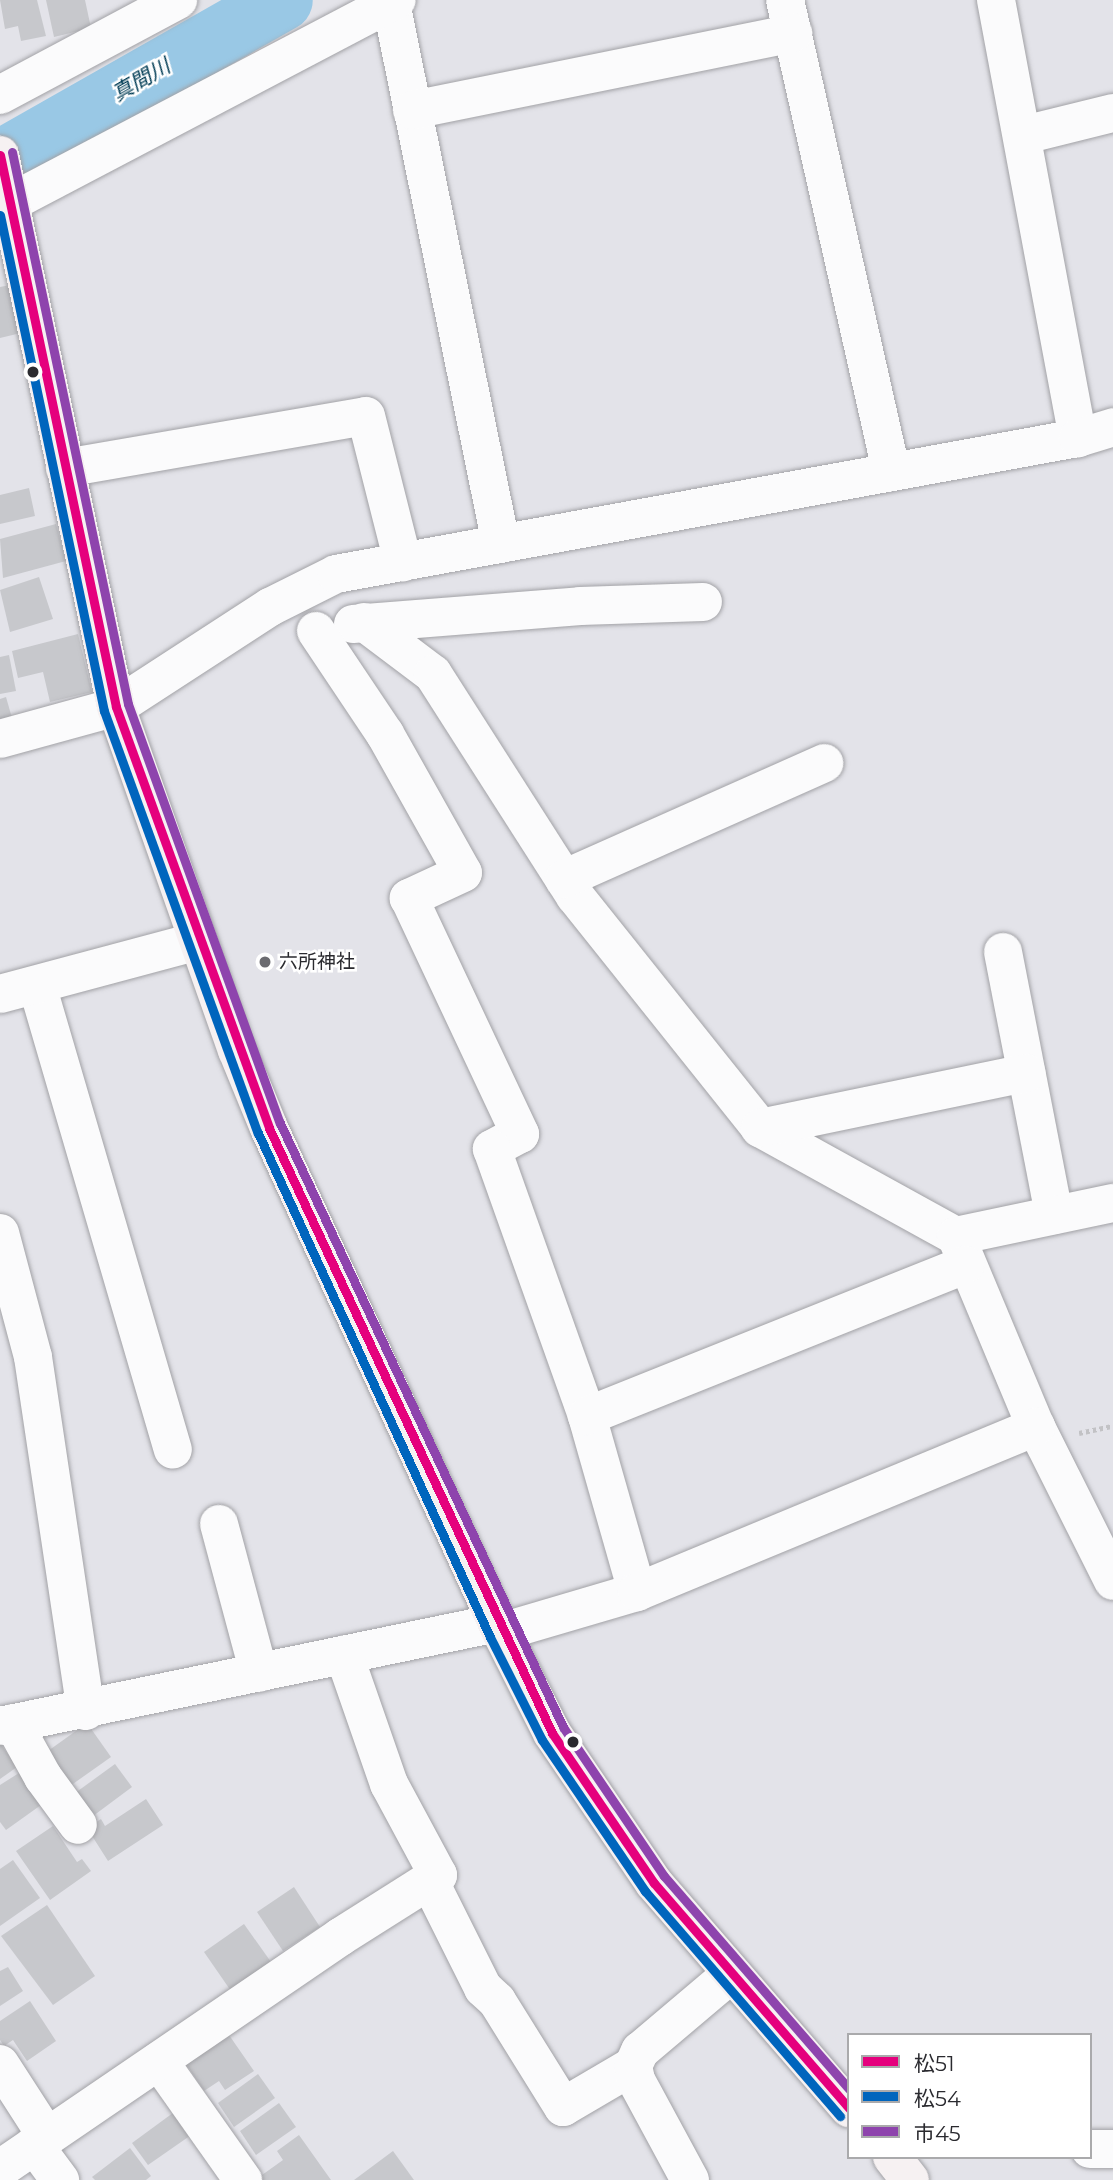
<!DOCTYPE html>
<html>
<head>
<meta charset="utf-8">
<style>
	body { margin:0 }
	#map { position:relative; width:1113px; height:2180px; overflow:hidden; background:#e3e3e9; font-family:Montserrat,"Noto Sans JP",sans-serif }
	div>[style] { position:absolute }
	.river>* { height:61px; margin:-30.5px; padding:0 30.5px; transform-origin:30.5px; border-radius:30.5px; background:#99c8e5 }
	.building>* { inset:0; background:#c7c8cc }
	.path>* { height:4.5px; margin-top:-2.25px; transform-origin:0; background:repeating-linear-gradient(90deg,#c2c2c5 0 3.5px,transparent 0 7px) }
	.roads { filter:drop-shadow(0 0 2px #a2a2a6) drop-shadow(0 0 2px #a2a2a6) }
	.minor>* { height:38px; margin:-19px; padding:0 19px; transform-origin:19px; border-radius:19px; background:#fbfbfc }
	.major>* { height:38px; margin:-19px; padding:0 19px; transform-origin:19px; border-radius:19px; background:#f6f1f2 }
	.bus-1>* { height:9px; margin:-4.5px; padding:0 4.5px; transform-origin:4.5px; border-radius:4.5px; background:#e5007d }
	.bus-2>* { height:9px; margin:-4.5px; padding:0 4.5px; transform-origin:4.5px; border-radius:4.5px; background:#0065bd }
	.bus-3>* { height:9px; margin:-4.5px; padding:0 4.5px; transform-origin:4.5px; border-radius:4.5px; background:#8e44ad }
	.dots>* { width:19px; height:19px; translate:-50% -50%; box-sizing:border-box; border:4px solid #fff; border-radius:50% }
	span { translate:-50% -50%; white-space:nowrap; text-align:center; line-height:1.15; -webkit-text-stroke:5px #fff; paint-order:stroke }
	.poi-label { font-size:19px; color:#2a2a2f }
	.left { translate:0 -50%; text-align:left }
	.water-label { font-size:21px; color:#003c55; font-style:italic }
	.legend { position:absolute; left:847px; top:2033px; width:245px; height:126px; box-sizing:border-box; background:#fff; border:2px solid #aaaaac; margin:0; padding:9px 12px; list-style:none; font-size:21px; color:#2a2a2f }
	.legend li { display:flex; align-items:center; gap:14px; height:35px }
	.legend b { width:35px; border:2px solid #aaaaac }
</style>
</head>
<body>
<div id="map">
	<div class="river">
		<i style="left:0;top:160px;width:324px;rotate:-29.6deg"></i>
	</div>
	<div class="building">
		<i style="clip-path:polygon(0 0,37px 0,46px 36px,21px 41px,18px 26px,5px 29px)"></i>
		<i style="clip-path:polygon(46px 0,85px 0,91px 28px,54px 37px)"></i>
		<i style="clip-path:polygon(15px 284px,25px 332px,0 338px,0 287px)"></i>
		<i style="clip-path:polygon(29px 488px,35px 516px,0 524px,0 495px)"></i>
		<i style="clip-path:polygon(56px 524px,66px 561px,3px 578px,0 539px)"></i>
		<i style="clip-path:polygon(39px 577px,53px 619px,10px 632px,0 590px)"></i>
		<i style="clip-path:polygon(78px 634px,92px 692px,50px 702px,43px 672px,18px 678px,12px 651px)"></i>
		<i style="clip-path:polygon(9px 655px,16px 691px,0 694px,0 657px)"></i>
		<i style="clip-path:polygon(6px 697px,12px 718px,0 721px,0 699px)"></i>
		<i style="clip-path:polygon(87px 1723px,111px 1757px,70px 1786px,41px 1756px)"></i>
		<i style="clip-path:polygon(0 1743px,17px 1767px,0 1779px)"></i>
		<i style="clip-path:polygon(115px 1764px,132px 1787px,89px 1819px,71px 1796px)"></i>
		<i style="clip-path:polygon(19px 1773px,41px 1805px,6px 1830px,0 1822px,0 1785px)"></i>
		<i style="clip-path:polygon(146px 1799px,163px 1825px,108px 1861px,87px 1828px,101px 1819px,105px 1826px)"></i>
		<i style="clip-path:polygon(53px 1826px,77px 1862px,82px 1859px,91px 1871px,50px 1900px,16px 1851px)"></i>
		<i style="clip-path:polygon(13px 1860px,40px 1898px,0 1926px,0 1869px)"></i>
		<i style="clip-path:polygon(294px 1887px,320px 1927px,283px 1951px,257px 1912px)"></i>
		<i style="clip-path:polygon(47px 1905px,95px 1976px,53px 2005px,1px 1936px)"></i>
		<i style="clip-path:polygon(244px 1924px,271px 1962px,231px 1991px,204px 1952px)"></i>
		<i style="clip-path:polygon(8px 1967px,23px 1991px,0 2006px,0 1971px)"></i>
		<i style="clip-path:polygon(30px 2001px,56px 2041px,27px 2061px,13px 2040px,4px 2046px,0 2040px,0 2021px)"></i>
		<i style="clip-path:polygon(229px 2035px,254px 2071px,225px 2090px,219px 2081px,204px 2091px,186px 2064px)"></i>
		<i style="clip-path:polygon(258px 2074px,275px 2098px,234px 2127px,218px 2103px)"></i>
		<i style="clip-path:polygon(279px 2103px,296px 2127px,256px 2155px,240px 2131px)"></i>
		<i style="clip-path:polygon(177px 2110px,194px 2133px,148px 2165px,132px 2143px)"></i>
		<i style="clip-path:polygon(299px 2135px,331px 2180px,255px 2180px,283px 2160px,277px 2151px)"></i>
		<i style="clip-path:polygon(130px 2148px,151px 2176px,146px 2180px,95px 2180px,92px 2177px)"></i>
		<i style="clip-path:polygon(393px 2151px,414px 2180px,354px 2180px)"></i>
	</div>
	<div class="path">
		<i style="left:1079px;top:1433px;width:35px;rotate:-12deg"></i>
	</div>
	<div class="roads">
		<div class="minor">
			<i style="left:785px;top:0;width:484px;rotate:77.3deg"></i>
			<i style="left:996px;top:0;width:446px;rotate:79.4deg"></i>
			<i style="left:391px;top:3px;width:552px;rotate:78.51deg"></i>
			<i style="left:0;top:95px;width:202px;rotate:-28.1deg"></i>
			<i style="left:412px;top:110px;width:389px;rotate:-11.4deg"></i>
			<i style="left:1024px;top:135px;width:92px;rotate:-13.9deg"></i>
			<i style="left:0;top:208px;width:448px;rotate:-27.7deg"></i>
			<i style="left:65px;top:468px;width:305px;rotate:-9.8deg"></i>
			<i style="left:366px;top:416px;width:151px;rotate:75.8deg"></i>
			<i style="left:364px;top:622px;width:86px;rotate:37deg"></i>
			<i style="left:433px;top:674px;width:264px;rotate:57.4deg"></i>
			<i style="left:575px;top:896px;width:297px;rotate:51.4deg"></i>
			<i style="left:760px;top:1128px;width:224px;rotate:28.9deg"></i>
			<i style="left:956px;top:1236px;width:207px;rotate:67.3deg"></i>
			<i style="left:1036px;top:1427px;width:172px;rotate:63.4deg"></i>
			<i style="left:353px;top:624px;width:228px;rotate:-4.5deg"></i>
			<i style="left:580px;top:606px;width:123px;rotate:-1.9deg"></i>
			<i style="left:316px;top:631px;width:124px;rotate:56.2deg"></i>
			<i style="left:385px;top:734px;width:159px;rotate:60.7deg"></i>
			<i style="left:463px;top:873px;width:60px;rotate:155.2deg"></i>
			<i style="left:409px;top:898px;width:261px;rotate:64.8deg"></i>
			<i style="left:520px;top:1134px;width:32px;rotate:152deg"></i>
			<i style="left:492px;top:1149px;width:283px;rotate:70.4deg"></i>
			<i style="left:587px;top:1416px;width:183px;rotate:74.1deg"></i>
			<i style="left:0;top:739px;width:120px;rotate:-15.4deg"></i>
			<i style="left:116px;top:707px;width:184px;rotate:-33deg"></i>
			<i style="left:270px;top:607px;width:74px;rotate:-26.6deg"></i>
			<i style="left:336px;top:574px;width:754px;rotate:-10.39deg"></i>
			<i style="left:1078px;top:438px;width:37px;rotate:-17deg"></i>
			<i style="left:564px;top:879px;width:285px;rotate:-24deg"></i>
			<i style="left:1003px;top:952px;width:268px;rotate:79deg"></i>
			<i style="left:37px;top:985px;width:484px;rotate:73.7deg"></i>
			<i style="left:0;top:994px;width:205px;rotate:-15deg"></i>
			<i style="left:760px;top:1128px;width:272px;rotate:-11.7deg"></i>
			<i style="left:0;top:1233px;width:128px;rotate:75.1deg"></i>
			<i style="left:33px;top:1357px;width:358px;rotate:81.5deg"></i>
			<i style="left:956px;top:1236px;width:160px;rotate:-11.9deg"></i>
			<i style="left:587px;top:1416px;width:407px;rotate:-21.8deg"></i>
			<i style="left:219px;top:1524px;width:154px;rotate:75deg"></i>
			<i style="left:501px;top:1632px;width:142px;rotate:-16.4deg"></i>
			<i style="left:637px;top:1592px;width:432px;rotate:-22.5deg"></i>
			<i style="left:13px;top:1723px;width:62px;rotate:60.9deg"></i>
			<i style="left:43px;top:1777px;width:59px;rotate:53.9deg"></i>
			<i style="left:0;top:1726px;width:508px;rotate:-11.71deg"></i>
			<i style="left:430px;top:1882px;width:119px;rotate:63.4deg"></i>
			<i style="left:483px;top:1988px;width:19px;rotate:43deg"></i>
			<i style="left:497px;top:2001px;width:125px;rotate:58.1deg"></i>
			<i style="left:563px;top:2107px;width:81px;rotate:-30.4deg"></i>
			<i style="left:159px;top:2061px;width:146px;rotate:54.8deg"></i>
			<i style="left:0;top:2064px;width:87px;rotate:57.2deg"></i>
			<i style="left:34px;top:2145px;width:44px;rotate:53.4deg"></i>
			<i style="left:1090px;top:2149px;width:23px"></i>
			<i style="left:0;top:2169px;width:412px;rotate:-34.3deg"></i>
			<i style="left:340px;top:1937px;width:116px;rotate:-32.3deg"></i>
			<i style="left:438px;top:1875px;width:103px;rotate:-118.3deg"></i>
			<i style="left:389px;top:1784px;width:137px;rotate:-109.2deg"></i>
			<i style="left:690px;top:2180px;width:114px;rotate:-118.4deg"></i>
			<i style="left:636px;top:2080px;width:14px;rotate:-102deg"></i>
			<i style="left:633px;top:2066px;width:17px;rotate:-65deg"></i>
			<i style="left:640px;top:2051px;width:118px;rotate:-40.2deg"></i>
		</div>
		<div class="major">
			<i style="left:0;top:155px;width:564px;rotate:78.13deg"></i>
			<i style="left:116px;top:707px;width:364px;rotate:70.6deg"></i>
			<i style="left:237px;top:1050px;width:84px;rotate:67.7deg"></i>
			<i style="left:269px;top:1128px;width:555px;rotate:65.28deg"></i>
			<i style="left:501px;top:1632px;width:113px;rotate:63.2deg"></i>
			<i style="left:552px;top:1733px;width:181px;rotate:55.8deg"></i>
			<i style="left:654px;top:1883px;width:298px;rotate:49.1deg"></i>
			<i style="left:892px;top:2157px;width:29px;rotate:52deg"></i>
		</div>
	</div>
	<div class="bus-1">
		<i style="left:0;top:155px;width:564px;rotate:78.13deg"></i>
		<i style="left:116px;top:707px;width:448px;rotate:70deg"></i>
		<i style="left:269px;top:1128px;width:668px;rotate:64.93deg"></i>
		<i style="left:552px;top:1733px;width:181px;rotate:55.8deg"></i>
		<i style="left:654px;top:1883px;width:298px;rotate:49.1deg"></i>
	</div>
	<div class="bus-2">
		<i style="left:0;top:215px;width:507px;rotate:78.16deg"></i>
		<i style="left:104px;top:711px;width:449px;rotate:70deg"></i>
		<i style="left:258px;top:1133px;width:555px;rotate:65.28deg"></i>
		<i style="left:490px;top:1637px;width:115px;rotate:63.2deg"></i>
		<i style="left:542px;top:1740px;width:183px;rotate:55.7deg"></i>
		<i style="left:645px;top:1891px;width:298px;rotate:49.1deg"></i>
	</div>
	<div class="bus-3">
		<i style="left:12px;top:152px;width:564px;rotate:78.13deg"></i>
		<i style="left:128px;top:704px;width:446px;rotate:70.1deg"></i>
		<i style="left:280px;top:1123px;width:667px;rotate:64.89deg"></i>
		<i style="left:563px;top:1727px;width:180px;rotate:55.9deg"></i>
		<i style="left:664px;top:1876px;width:282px;rotate:49deg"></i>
	</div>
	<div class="dots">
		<i style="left:33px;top:372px;background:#2a2a2f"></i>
		<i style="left:265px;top:962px;background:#6b6b70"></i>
		<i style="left:573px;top:1742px;background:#2a2a2f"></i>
	</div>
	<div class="poi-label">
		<span class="left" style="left:279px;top:962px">六所神社</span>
	</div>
	<div class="water-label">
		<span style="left:141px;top:80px;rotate:-30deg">真間川</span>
	</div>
	<ul class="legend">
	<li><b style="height:9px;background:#e5007d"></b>松51</li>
	<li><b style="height:9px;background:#0065bd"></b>松54</li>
	<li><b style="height:9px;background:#8e44ad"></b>市45</li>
	</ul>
</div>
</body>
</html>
